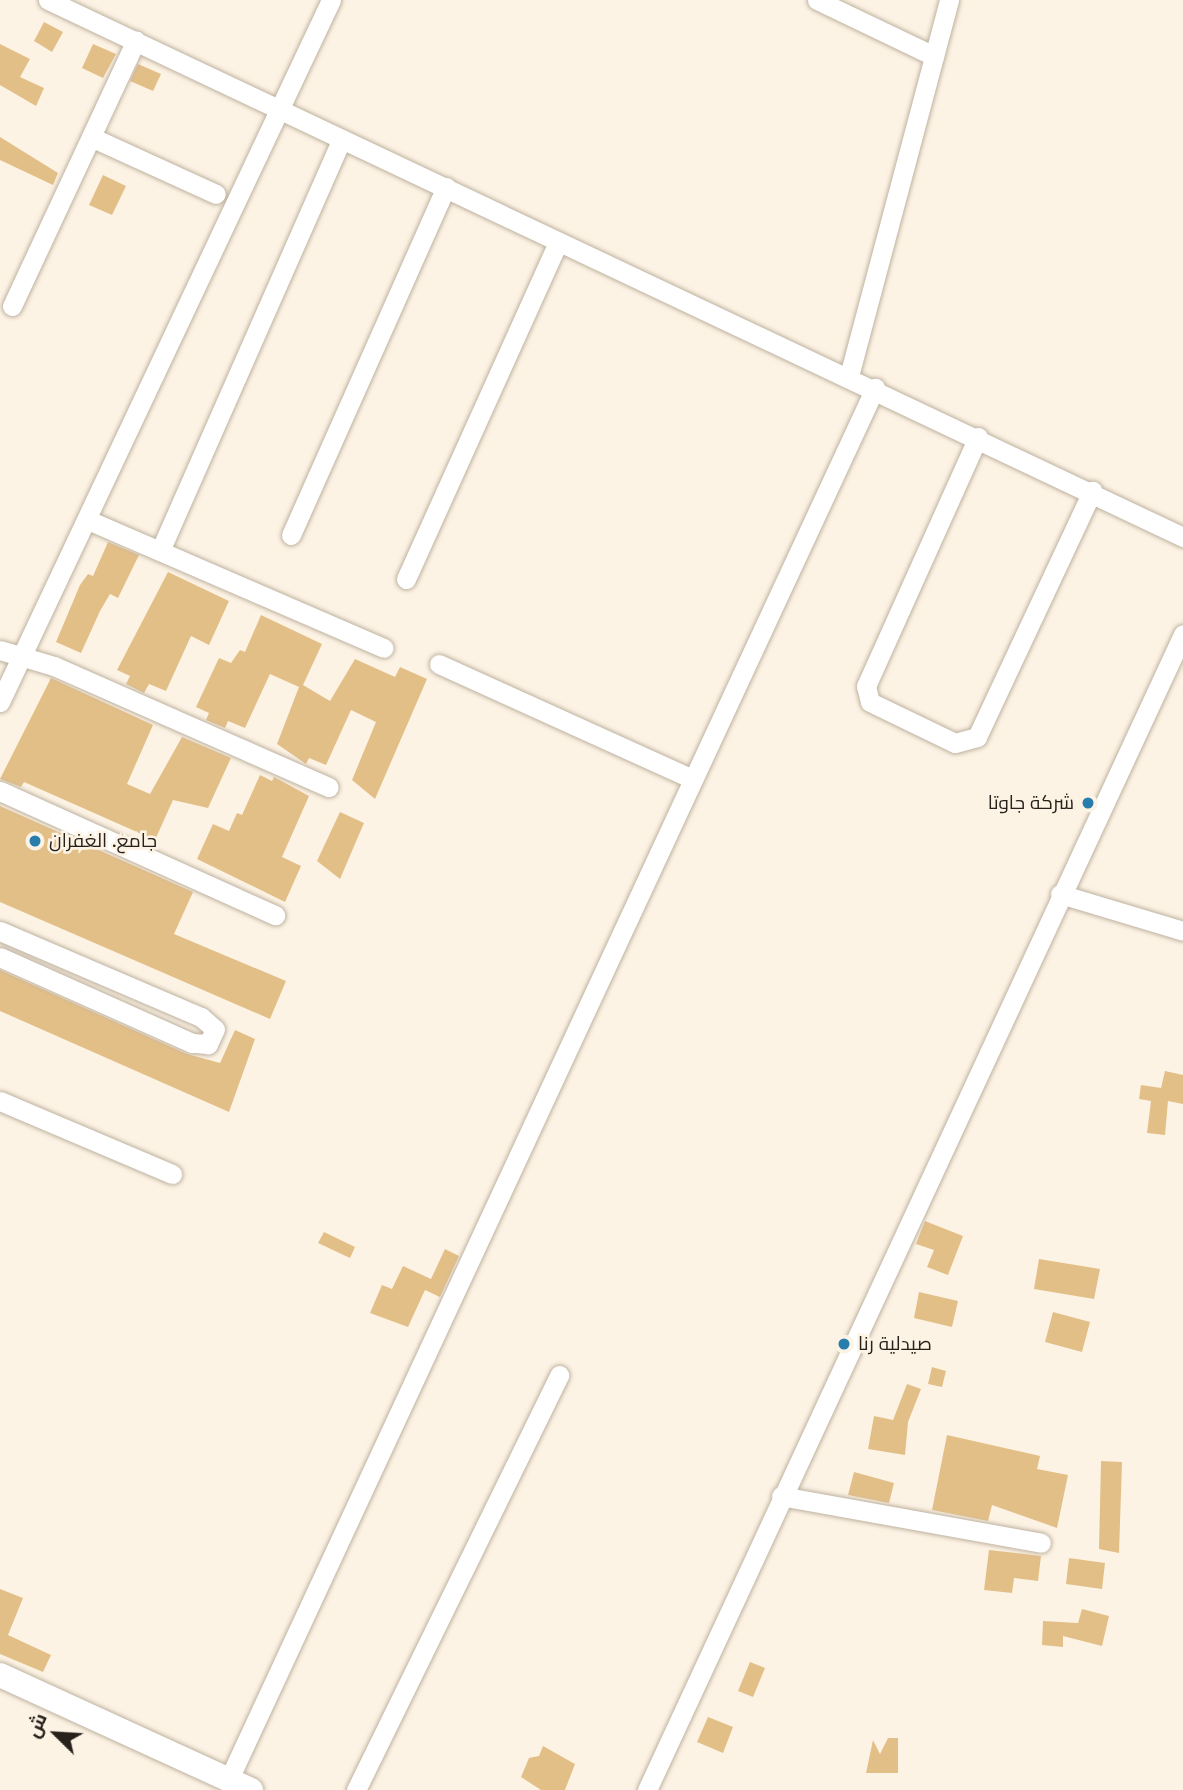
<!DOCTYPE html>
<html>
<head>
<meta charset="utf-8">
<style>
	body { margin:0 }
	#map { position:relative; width:1183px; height:1790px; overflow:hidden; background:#fdf3e4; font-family:"Fira Sans",Cairo,sans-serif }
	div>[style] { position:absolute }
	.building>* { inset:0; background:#e3bf88 }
	.roads { filter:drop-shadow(0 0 2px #beb2a0) drop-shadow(0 0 2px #beb2a0) }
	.minor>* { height:19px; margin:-9.5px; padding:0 9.5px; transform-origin:9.5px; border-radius:9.5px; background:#fff }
	.major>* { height:24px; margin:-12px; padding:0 12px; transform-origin:12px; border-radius:12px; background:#fff }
	.dots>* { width:19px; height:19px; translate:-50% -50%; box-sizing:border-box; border:4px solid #fdf3e4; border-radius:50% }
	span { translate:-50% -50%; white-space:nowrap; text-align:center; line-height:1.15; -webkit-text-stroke:5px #fdf3e4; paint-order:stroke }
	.poi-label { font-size:19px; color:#26211a }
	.right { translate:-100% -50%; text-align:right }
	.left { translate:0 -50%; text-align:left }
	.north { position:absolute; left:21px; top:1699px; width:70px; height:70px; -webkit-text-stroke:5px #fdf3e4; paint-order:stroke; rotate:294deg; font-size:19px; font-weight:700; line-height:28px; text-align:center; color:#26211a }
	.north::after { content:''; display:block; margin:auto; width:24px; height:32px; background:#26211a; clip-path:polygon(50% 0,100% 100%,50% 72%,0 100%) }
</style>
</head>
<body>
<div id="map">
	<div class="building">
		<i style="clip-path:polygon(44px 22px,63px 32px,52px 52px,34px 41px)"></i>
		<i style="clip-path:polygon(0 44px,30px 59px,20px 77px,44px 88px,36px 106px,0 85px)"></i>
		<i style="clip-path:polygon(93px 44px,116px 54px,103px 78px,82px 68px)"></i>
		<i style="clip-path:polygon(138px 64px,161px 74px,153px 91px,130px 81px)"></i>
		<i style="clip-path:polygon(0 137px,58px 173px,53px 185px,0 160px)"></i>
		<i style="clip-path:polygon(103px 175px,126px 186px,112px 215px,89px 205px)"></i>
		<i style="clip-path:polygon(108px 542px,139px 555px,118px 598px,110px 594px,100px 611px,81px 653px,56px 642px,80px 585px,88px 574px,93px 576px)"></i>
		<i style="clip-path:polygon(168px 572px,229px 601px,209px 645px,191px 636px,166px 691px,149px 684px,144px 693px,126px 684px,130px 676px,117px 670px)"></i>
		<i style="clip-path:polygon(261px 615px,322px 644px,303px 685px,330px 701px,355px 659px,395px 677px,400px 667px,427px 679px,375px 799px,352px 780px,376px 722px,351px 710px,326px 765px,309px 758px,306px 764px,277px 744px,299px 687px,270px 674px,245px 728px,228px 721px,225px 728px,206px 720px,209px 713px,196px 707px,219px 658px,231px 663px,240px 650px,245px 652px)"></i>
		<i style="clip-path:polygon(51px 678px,153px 725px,127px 784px,150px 794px,182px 737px,231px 758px,208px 808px,173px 800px,155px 840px,24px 782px,21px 787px,0 779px)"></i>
		<i style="clip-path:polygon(260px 775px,272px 781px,274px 777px,309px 796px,282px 857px,301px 866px,285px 902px,197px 859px,213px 824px,229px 831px,237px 813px,242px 815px)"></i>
		<i style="clip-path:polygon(0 806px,193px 892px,174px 934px,286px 981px,270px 1019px,0 902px)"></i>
		<i style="clip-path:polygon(340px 812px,364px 823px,340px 879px,317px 861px)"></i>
		<i style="clip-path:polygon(0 970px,187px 1054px,220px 1063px,235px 1030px,255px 1039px,229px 1112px,0 1011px)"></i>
		<i style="clip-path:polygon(1165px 1071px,1183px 1075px,1183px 1104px,1168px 1101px,1165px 1135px,1147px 1133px,1151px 1101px,1139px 1099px,1141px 1085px,1161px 1088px)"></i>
		<i style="clip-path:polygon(925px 1221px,963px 1236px,948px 1275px,927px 1267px,934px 1250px,916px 1244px)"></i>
		<i style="clip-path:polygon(324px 1232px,355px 1247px,350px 1258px,318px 1243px)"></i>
		<i style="clip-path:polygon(445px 1249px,459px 1256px,440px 1297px,425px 1290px,408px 1327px,370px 1313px,382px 1285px,392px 1289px,403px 1266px,431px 1279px)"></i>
		<i style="clip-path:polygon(1039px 1259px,1100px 1269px,1094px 1299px,1034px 1289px)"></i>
		<i style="clip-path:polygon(919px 1292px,958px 1301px,952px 1327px,914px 1318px)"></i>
		<i style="clip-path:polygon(1053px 1312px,1090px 1322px,1082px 1352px,1045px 1342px)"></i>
		<i style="clip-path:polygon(932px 1367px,946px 1371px,942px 1387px,928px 1384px)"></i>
		<i style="clip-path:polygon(907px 1384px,921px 1389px,908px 1422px,905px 1455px,868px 1449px,874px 1416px,893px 1420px)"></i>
		<i style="clip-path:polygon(947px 1435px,1040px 1456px,1037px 1469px,1068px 1475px,1057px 1528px,992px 1505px,988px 1521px,932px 1510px)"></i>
		<i style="clip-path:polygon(1101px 1461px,1122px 1462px,1119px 1553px,1099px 1549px)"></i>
		<i style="clip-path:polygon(854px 1472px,894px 1483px,889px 1503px,848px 1495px)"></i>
		<i style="clip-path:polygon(989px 1550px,1041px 1556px,1038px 1581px,1014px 1578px,1012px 1593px,984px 1590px)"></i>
		<i style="clip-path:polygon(1069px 1558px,1105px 1563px,1102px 1589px,1066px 1584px)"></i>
		<i style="clip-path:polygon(0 1589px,23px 1598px,8px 1635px,51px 1655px,43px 1672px,0 1654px)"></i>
		<i style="clip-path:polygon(1082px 1609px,1109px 1616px,1102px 1646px,1063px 1636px,1063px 1647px,1042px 1645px,1043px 1621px,1078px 1623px)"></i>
		<i style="clip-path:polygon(750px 1662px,765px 1668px,753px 1697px,738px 1691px)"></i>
		<i style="clip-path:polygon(708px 1717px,733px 1727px,723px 1753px,697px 1742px)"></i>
		<i style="clip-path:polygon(888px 1738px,898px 1738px,898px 1773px,866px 1773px,873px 1740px,880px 1754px)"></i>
		<i style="clip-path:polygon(543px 1746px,575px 1764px,565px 1790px,541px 1790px,521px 1777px,529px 1758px,539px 1756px)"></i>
	</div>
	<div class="roads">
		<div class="minor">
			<i style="left:48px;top:0;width:1256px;rotate:25.32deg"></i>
			<i style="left:817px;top:0;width:130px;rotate:25.6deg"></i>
			<i style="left:91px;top:137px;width:137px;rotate:24.5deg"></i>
			<i style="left:12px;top:306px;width:293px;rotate:-65deg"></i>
			<i style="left:849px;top:376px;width:389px;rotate:-75.1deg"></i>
			<i style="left:978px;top:437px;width:273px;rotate:114.2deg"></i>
			<i style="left:866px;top:686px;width:16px;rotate:76deg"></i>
			<i style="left:870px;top:702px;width:94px;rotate:25.8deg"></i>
			<i style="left:955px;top:743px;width:23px;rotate:-15deg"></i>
			<i style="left:977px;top:737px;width:272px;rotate:-64.9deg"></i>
			<i style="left:88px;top:520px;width:322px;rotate:23.4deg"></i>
			<i style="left:291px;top:535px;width:381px;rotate:-66deg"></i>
			<i style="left:160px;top:551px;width:450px;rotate:-66.2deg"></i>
			<i style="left:406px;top:579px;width:370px;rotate:-65.7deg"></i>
			<i style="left:0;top:650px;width:56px;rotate:16.5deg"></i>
			<i style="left:54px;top:666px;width:300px;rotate:23.8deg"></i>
			<i style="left:439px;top:664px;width:279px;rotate:24.4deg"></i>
			<i style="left:0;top:702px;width:776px;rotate:-64.76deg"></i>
			<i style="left:0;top:791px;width:302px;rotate:24.3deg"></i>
			<i style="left:1060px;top:894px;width:128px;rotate:16.7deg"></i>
			<i style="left:0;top:931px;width:219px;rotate:23.2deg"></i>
			<i style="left:201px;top:1017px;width:18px;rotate:41deg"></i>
			<i style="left:215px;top:1029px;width:17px;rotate:115deg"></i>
			<i style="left:208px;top:1044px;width:16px;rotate:-176deg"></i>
			<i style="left:192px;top:1043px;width:210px;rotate:-155.9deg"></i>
			<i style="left:0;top:1101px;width:187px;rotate:23deg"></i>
			<i style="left:781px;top:1496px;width:264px;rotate:10.2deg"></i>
			<i style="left:229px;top:1779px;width:1534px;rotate:-65.09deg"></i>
			<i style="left:356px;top:1790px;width:462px;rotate:-63.9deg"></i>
			<i style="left:647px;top:1790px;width:1274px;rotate:-65.12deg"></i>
		</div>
		<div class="major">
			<i style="left:0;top:1675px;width:276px;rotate:24.6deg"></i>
		</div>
	</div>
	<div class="dots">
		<i style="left:1088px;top:803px;background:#277dac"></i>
		<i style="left:35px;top:841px;background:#277dac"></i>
		<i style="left:844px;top:1344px;background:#277dac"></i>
	</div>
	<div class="poi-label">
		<span class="right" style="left:1074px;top:803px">شركة جاوتا</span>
		<span class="left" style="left:49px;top:841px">جامع. الغفران</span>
		<span class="left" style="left:858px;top:1344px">صيدلية رنا</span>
	</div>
	<div class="north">ش</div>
</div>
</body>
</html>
